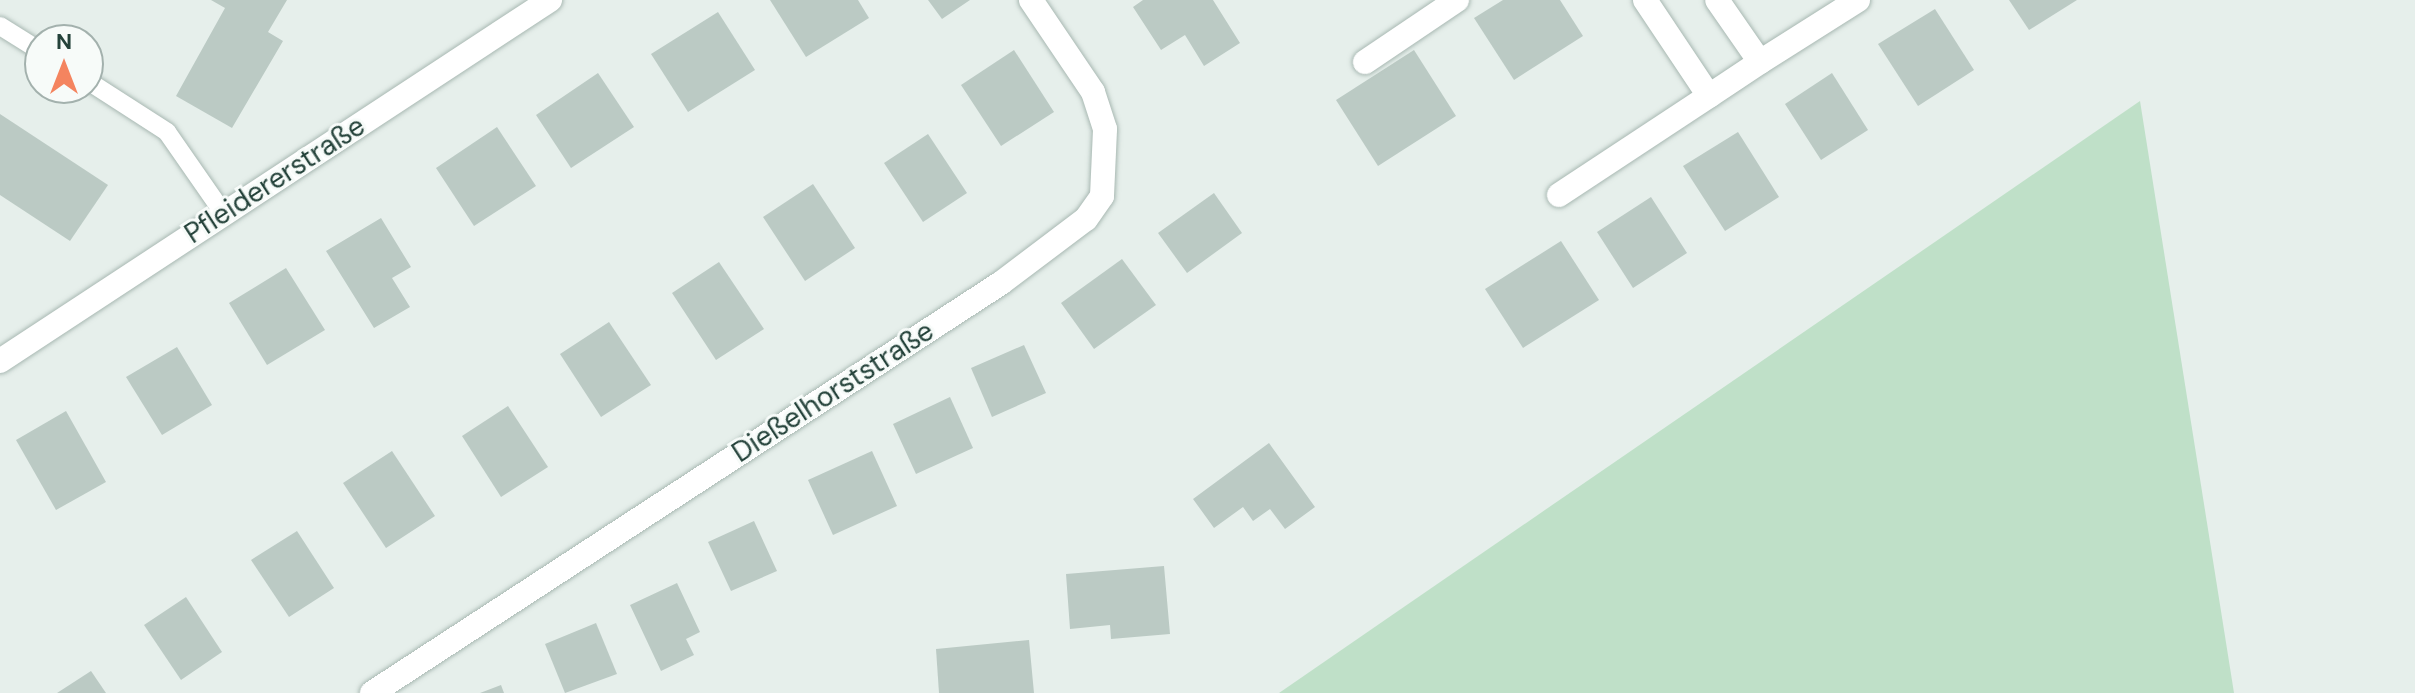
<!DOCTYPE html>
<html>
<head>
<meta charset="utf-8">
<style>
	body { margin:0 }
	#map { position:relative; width:2415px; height:693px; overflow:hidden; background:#e6efeb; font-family:"DM Sans",sans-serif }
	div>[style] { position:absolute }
	.green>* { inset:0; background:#bfe0c8 }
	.building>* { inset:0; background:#bbcac4 }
	.roads { filter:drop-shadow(0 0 2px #a8b8b2) drop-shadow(0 0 2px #a8b8b2) }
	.lane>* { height:18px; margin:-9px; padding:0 9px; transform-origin:9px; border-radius:9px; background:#fff }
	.street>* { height:24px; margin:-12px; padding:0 12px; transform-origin:12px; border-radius:12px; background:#fff }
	span { translate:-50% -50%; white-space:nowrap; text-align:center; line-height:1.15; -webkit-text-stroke:6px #f7fbf9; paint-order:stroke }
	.street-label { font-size:28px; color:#24423a }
	.north { position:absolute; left:24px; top:24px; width:80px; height:80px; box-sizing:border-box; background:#f7fbf9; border:2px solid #a3b1ad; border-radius:50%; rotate:0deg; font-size:22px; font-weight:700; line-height:32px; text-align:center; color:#24423a }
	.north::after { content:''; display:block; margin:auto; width:28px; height:36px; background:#f4845f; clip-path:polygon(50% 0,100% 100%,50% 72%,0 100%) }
</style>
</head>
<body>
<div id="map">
	<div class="green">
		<i style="clip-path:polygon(2140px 101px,2234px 693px,1279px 693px,1398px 611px)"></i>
	</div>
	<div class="building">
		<i style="clip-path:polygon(211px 0,287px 0,268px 32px,283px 41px,232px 128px,176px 96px,225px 8px)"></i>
		<i style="clip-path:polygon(770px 0,858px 0,869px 18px,806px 57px)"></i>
		<i style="clip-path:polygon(928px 0,970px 0,942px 19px)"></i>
		<i style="clip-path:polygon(1143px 0,1213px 0,1240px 43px,1204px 66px,1185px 35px,1161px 50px,1133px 7px)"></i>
		<i style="clip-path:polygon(1503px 0,1560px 0,1583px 36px,1514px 80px,1474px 18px)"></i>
		<i style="clip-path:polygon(2009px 0,2077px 0,2029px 30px)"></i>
		<i style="clip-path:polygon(1935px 9px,1974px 70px,1918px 106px,1878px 44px)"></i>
		<i style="clip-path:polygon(718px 12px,755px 70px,688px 112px,651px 54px)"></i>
		<i style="clip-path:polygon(1014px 50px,1054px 112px,1001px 146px,961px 85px)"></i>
		<i style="clip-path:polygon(1414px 50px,1456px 116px,1378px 166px,1336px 100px)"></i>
		<i style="clip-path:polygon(598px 73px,634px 127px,571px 168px,536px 115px)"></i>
		<i style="clip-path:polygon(1832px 73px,1868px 130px,1821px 160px,1785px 104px)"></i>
		<i style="clip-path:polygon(0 114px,108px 185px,70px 241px,0 195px)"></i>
		<i style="clip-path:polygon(497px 127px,536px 186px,474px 226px,436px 168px)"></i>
		<i style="clip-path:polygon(1738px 132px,1779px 197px,1725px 231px,1683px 166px)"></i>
		<i style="clip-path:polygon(928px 134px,967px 193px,923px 222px,884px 163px)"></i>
		<i style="clip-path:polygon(813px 184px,855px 248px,805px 281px,763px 217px)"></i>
		<i style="clip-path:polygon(1214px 193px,1242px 233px,1187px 273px,1158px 233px)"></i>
		<i style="clip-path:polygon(1651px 197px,1687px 253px,1633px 288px,1597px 232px)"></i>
		<i style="clip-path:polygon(381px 218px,411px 267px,392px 278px,410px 307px,374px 328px,326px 251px)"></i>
		<i style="clip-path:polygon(1561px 241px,1599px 300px,1523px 348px,1485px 289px)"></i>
		<i style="clip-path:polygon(1122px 259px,1156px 305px,1094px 349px,1061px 303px)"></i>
		<i style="clip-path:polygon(719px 262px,764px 329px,716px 360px,672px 293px)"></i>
		<i style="clip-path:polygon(286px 268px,325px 330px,267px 365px,229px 303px)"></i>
		<i style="clip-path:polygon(609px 322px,651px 385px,601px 417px,560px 354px)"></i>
		<i style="clip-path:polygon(1024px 345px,1046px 393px,992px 417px,971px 368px)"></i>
		<i style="clip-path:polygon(177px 347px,212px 405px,162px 435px,126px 377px)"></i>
		<i style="clip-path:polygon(950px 397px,973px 448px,916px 474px,893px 424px)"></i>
		<i style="clip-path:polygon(508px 406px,548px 467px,501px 497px,462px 436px)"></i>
		<i style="clip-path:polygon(66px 411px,106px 482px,56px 510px,16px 440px)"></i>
		<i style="clip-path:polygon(1269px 443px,1315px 507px,1285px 529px,1270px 509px,1253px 521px,1243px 507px,1214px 528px,1193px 499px)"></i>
		<i style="clip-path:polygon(392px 451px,435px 516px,386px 548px,343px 483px)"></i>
		<i style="clip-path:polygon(872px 451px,897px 506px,833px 535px,808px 480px)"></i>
		<i style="clip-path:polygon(754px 521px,777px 571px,731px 591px,708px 542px)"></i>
		<i style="clip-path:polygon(297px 531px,334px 588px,289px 617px,251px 560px)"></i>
		<i style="clip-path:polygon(1164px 566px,1170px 634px,1111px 639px,1110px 625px,1070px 629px,1066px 574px)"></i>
		<i style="clip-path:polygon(677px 583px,700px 632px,686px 639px,694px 655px,661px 671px,630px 605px)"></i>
		<i style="clip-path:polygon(186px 597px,222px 652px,181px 680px,144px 625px)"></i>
		<i style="clip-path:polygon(596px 623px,617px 674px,565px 693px,545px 644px)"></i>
		<i style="clip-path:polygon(1029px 640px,1034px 693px,939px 693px,936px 649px)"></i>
		<i style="clip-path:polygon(91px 671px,106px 693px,57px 693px)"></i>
		<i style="clip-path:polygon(501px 685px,504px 693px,480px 693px)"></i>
	</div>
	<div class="roads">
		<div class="lane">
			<i style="left:0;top:26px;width:47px;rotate:32deg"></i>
			<i style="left:88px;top:81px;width:94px;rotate:32.8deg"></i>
			<i style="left:167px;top:132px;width:100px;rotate:55.2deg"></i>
		</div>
		<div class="street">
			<i style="left:1645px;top:0;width:115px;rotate:56.3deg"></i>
			<i style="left:1709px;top:96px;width:61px;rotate:-33.7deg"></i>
			<i style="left:1760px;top:62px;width:75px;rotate:-124.7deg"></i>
			<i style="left:1365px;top:62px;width:111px;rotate:-34deg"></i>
			<i style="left:1760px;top:62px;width:116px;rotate:-32.3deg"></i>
			<i style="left:1559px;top:195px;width:180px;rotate:-33.4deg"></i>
			<i style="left:0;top:361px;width:658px;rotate:-33.28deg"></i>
			<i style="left:372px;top:693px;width:751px;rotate:-33.1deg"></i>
			<i style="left:1001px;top:283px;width:106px;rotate:-37deg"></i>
			<i style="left:1086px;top:219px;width:28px;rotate:-55deg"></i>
			<i style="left:1102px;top:196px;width:67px;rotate:-87.4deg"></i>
			<i style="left:1105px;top:129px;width:39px;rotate:-108deg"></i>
			<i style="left:1093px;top:92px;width:111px;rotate:-124deg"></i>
		</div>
	</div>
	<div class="street-label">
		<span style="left:275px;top:180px;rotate:-33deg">Pfleidererstraße</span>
		<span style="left:833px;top:392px;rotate:-33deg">Dießelhorststraße</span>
	</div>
	<div class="north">N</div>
</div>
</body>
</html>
